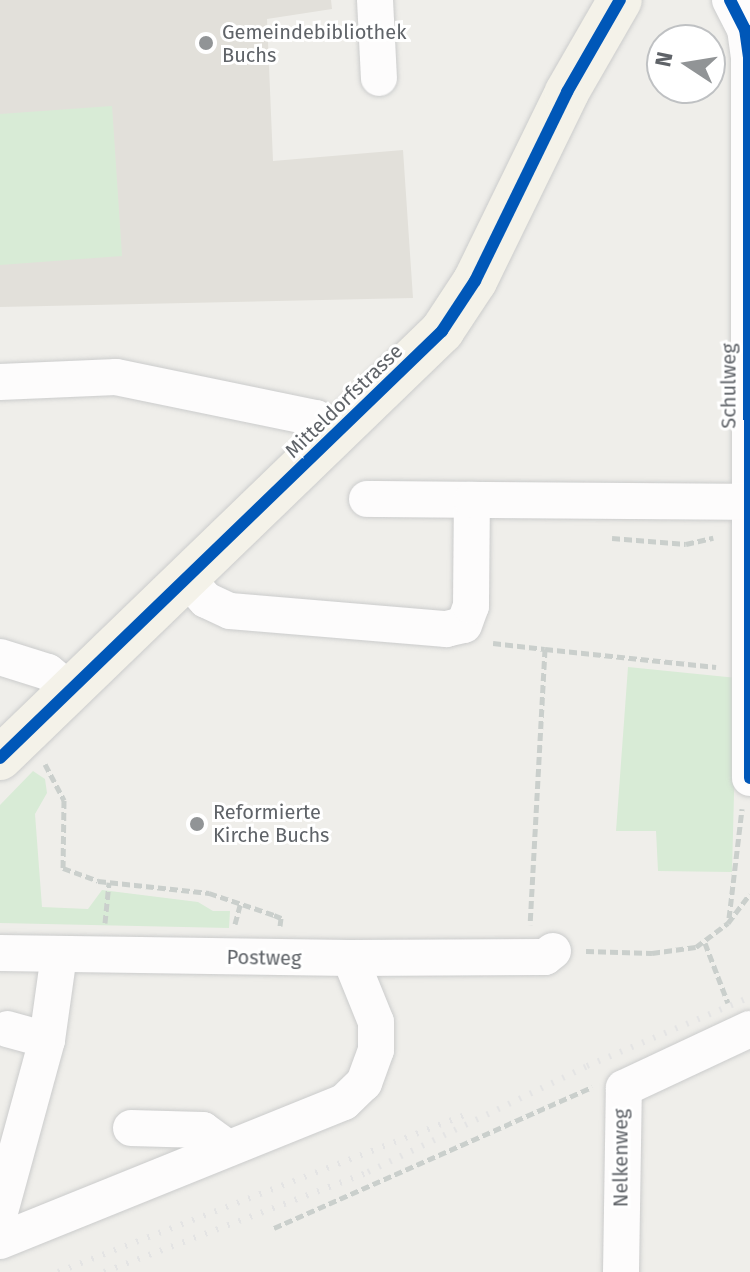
<!DOCTYPE html>
<html>
<head>
<meta charset="utf-8">
<style>
	body { margin:0 }
	#map { position:relative; width:750px; height:1272px; overflow:hidden; background:#efeeea; font-family:"Fira Sans",sans-serif }
	div>[style] { position:absolute }
	.education>* { inset:0; background:#e2e0da }
	.green>* { inset:0; background:#d8ebd6 }
	.path>* { height:5px; margin-top:-2.5px; transform-origin:0; background:repeating-linear-gradient(90deg,#cacfcc 0 8px,transparent 0 12px) }
	.roads { filter:drop-shadow(0 0 2px #cbcccc) drop-shadow(0 0 2px #cbcccc) }
	.minor>* { height:36px; margin:-18px; padding:0 18px; transform-origin:18px; border-radius:18px; background:#fdfcfc }
	.major>* { height:44px; margin:-22px; padding:0 22px; transform-origin:22px; border-radius:22px; background:#f4f2e9 }
	.rail>* { height:6px; margin-top:-3px; transform-origin:0; background:repeating-linear-gradient(90deg,#e4e4e4 0 2px,transparent 0 12px) }
	.cycleway>* { height:12px; margin:-6px; padding:0 6px; transform-origin:6px; border-radius:6px; background:#0057b8 }
	.dots>* { width:22px; height:22px; translate:-50% -50%; box-sizing:border-box; border:4px solid #fff; border-radius:50% }
	span { translate:-50% -50%; white-space:nowrap; text-align:center; line-height:1.15; -webkit-text-stroke:6px #fff; paint-order:stroke }
	.poi-label { font-size:20px; color:#5f6368 }
	.left { translate:0 -50%; text-align:left }
	.street-label { font-size:20px; color:#5f6368 }
	.north { position:absolute; left:646px; top:24px; width:80px; height:80px; box-sizing:border-box; background:#fff; border:2px solid #bfc1c3; border-radius:50%; rotate:282deg; font-size:22px; font-weight:700; line-height:32px; text-align:center; color:#5f6368 }
	.north::after { content:''; display:block; margin:auto; width:28px; height:36px; background:#919496; clip-path:polygon(50% 0,100% 100%,50% 72%,0 100%) }
</style>
</head>
<body>
<div id="map">
	<div class="education">
		<i style="clip-path:polygon(0 0,331px 0,332px 9px,267px 19px,273px 161px,403px 150px,413px 298px,0 307px)"></i>
	</div>
	<div class="green">
		<i style="clip-path:polygon(112px 106px,122px 256px,0 265px,0 114px)"></i>
		<i style="clip-path:polygon(628px 667px,737px 678px,732px 872px,658px 871px,656px 831px,616px 831px)"></i>
		<i style="clip-path:polygon(33px 771px,45px 779px,47px 793px,35px 814px,42px 907px,88px 909px,102px 890px,198px 902px,213px 911px,230px 911px,229px 928px,0 923px,0 805px)"></i>
	</div>
	<div class="path">
		<i style="left:612px;top:538px;width:74px;rotate:4.6deg"></i>
		<i style="left:686px;top:544px;width:28px;rotate:-13deg"></i>
		<i style="left:493px;top:643px;width:52px;rotate:6.6deg"></i>
		<i style="left:545px;top:649px;width:276px;rotate:93.1deg"></i>
		<i style="left:545px;top:649px;width:172px;rotate:6deg"></i>
		<i style="left:45px;top:764px;width:41px;rotate:62.2deg"></i>
		<i style="left:64px;top:800px;width:68px;rotate:90.8deg"></i>
		<i style="left:63px;top:868px;width:37px;rotate:20deg"></i>
		<i style="left:98px;top:881px;width:112px;rotate:6.2deg"></i>
		<i style="left:209px;top:893px;width:69px;rotate:18.7deg"></i>
		<i style="left:274px;top:915px;width:8px;rotate:23deg"></i>
		<i style="left:281px;top:918px;width:8px;rotate:97deg"></i>
		<i style="left:729px;top:918px;width:110px;rotate:-83.2deg"></i>
		<i style="left:105px;top:923px;width:41px;rotate:-84.4deg"></i>
		<i style="left:235px;top:924px;width:20px;rotate:-75deg"></i>
		<i style="left:705px;top:943px;width:64px;rotate:69deg"></i>
		<i style="left:586px;top:951px;width:66px;rotate:1.7deg"></i>
		<i style="left:652px;top:953px;width:44px;rotate:-7.8deg"></i>
		<i style="left:696px;top:947px;width:40px;rotate:-37deg"></i>
		<i style="left:728px;top:923px;width:36px;rotate:-53deg"></i>
		<i style="left:274px;top:1228px;width:348px;rotate:-23.9deg"></i>
	</div>
	<div class="roads">
		<div class="minor">
			<i style="left:375px;top:0;width:78px;rotate:87.1deg"></i>
			<i style="left:730px;top:0;width:33px;rotate:63deg"></i>
			<i style="left:745px;top:29px;width:29px;rotate:82deg"></i>
			<i style="left:749px;top:58px;width:720px;rotate:89.92deg"></i>
			<i style="left:0;top:382px;width:116px;rotate:-2.5deg"></i>
			<i style="left:116px;top:377px;width:204px;rotate:11.6deg"></i>
			<i style="left:316px;top:418px;width:28px;rotate:39deg"></i>
			<i style="left:367px;top:499px;width:105px;rotate:0.5deg"></i>
			<i style="left:187px;top:579px;width:28px;rotate:48deg"></i>
			<i style="left:206px;top:600px;width:26px;rotate:25deg"></i>
			<i style="left:230px;top:611px;width:217px;rotate:4.8deg"></i>
			<i style="left:446px;top:629px;width:18px;rotate:-13deg"></i>
			<i style="left:464px;top:625px;width:20px;rotate:-70deg"></i>
			<i style="left:471px;top:606px;width:106px;rotate:-89.5deg"></i>
			<i style="left:472px;top:500px;width:277px;rotate:0.4deg"></i>
			<i style="left:0;top:657px;width:50px;rotate:17.4deg"></i>
			<i style="left:48px;top:672px;width:30px;rotate:40deg"></i>
			<i style="left:0;top:953px;width:350px;rotate:0.8deg"></i>
			<i style="left:350px;top:958px;width:195px;rotate:-0.3deg"></i>
			<i style="left:545px;top:957px;width:10px;rotate:-37deg"></i>
			<i style="left:47px;top:1040px;width:86px;rotate:-82deg"></i>
			<i style="left:131px;top:1128px;width:72px;rotate:1.6deg"></i>
			<i style="left:203px;top:1130px;width:31px;rotate:36deg"></i>
			<i style="left:0;top:1212px;width:178px;rotate:-74.7deg"></i>
			<i style="left:47px;top:1040px;width:41px;rotate:-164.6deg"></i>
			<i style="left:0;top:1241px;width:371px;rotate:-22deg"></i>
			<i style="left:344px;top:1102px;width:28px;rotate:-44deg"></i>
			<i style="left:364px;top:1083px;width:35px;rotate:-70deg"></i>
			<i style="left:376px;top:1050px;width:28px;rotate:-90deg"></i>
			<i style="left:376px;top:1022px;width:69px;rotate:-112.1deg"></i>
			<i style="left:621px;top:1272px;width:184px;rotate:-89.1deg"></i>
			<i style="left:624px;top:1088px;width:139px;rotate:-25.1deg"></i>
		</div>
		<div class="major">
			<i style="left:0;top:758px;width:615px;rotate:-44.01deg"></i>
			<i style="left:442px;top:331px;width:60px;rotate:-56.6deg"></i>
			<i style="left:475px;top:281px;width:210px;rotate:-64deg"></i>
			<i style="left:567px;top:92px;width:106px;rotate:-60.1deg"></i>
		</div>
	</div>
	<div class="rail">
		<i style="left:58px;top:1272px;width:441px;rotate:-21.1deg"></i>
		<i style="left:104px;top:1272px;width:282px;rotate:-20.7deg"></i>
		<i style="left:368px;top:1172px;width:243px;rotate:-25.8deg"></i>
		<i style="left:587px;top:1066px;width:177px;rotate:-22.9deg"></i>
	</div>
	<div class="cycleway">
		<i style="left:730px;top:0;width:33px;rotate:63deg"></i>
		<i style="left:745px;top:29px;width:29px;rotate:82deg"></i>
		<i style="left:749px;top:58px;width:720px;rotate:89.92deg"></i>
		<i style="left:0;top:758px;width:615px;rotate:-44.01deg"></i>
		<i style="left:442px;top:331px;width:60px;rotate:-56.6deg"></i>
		<i style="left:475px;top:281px;width:210px;rotate:-64deg"></i>
		<i style="left:567px;top:92px;width:106px;rotate:-60.1deg"></i>
	</div>
	<div class="dots">
		<i style="left:206px;top:43px;background:#919496"></i>
		<i style="left:197px;top:824px;background:#919496"></i>
	</div>
	<div class="poi-label">
		<span class="left" style="left:222px;top:44px">Gemeindebibliothek<br>Buchs</span>
		<span class="left" style="left:213px;top:824px">Reformierte<br>Kirche Buchs</span>
	</div>
	<div class="street-label">
		<span style="left:729px;top:386px;rotate:-90deg">Schulweg</span>
		<span style="left:344px;top:401px;rotate:-44deg">Mitteldorfstrasse</span>
		<span style="left:264px;top:958px;rotate:1deg">Postweg</span>
		<span style="left:621px;top:1158px;rotate:-90deg">Nelkenweg</span>
	</div>
	<div class="north">N</div>
</div>
</body>
</html>
